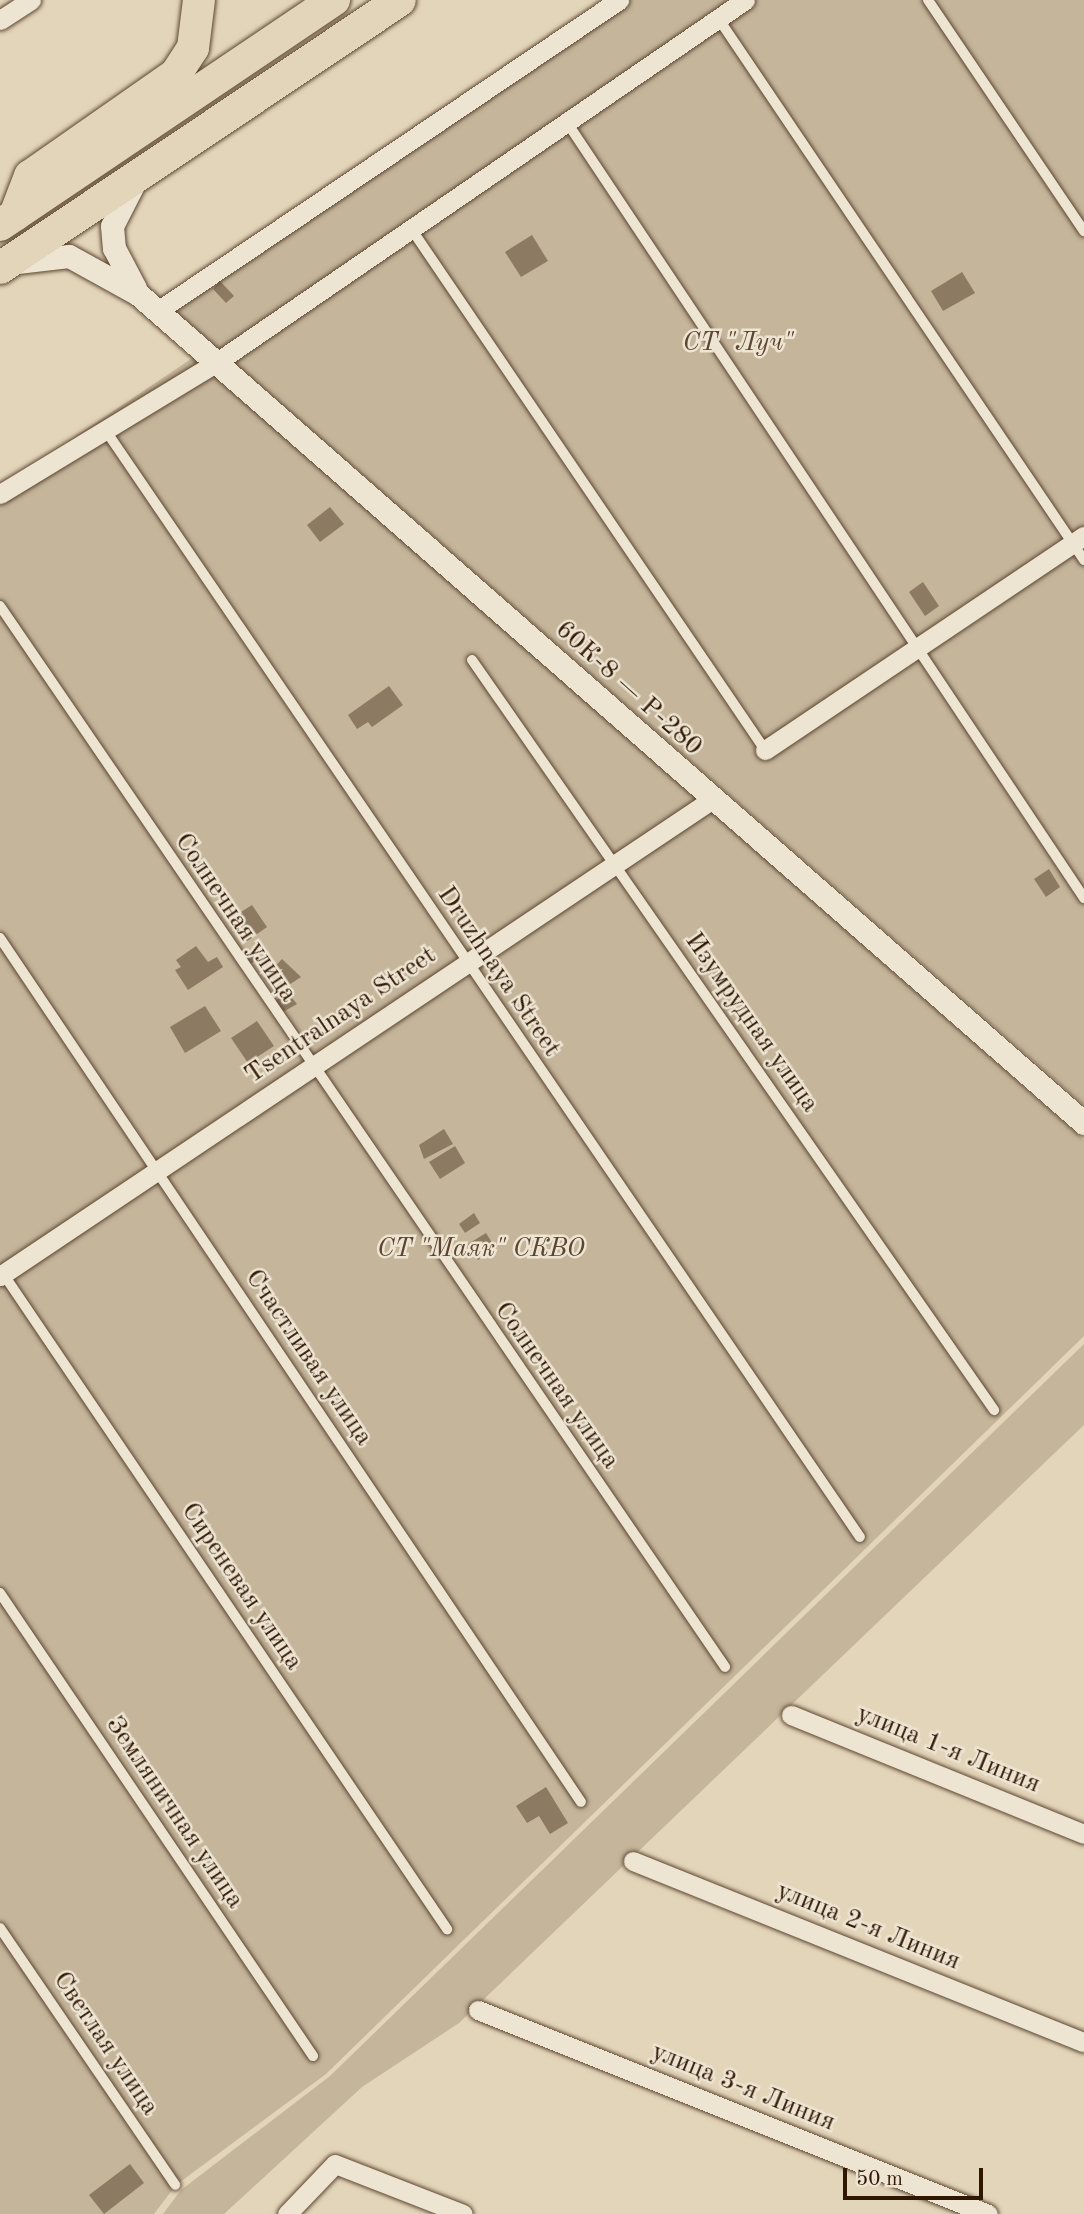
<!DOCTYPE html>
<html>
<head>
<meta charset="utf-8">
<style>
	body { margin:0 }
	#map { position:relative; width:1084px; height:2214px; overflow:hidden; background:#e3d5ba; font-family:"Old Standard TT",serif }
	div>[style] { position:absolute }
	.green>* { inset:0; background:#c4b59b }
	.building>* { inset:0; background:#8d7a62 }
	.roads { filter:drop-shadow(0 0 2px #5c4631) drop-shadow(0 0 2px #5c4631) }
	.service>* { height:10px; margin:-5px; padding:0 5px; transform-origin:5px; border-radius:5px; background:#ede4d2 }
	.minor>* { height:19px; margin:-9.5px; padding:0 9.5px; transform-origin:9.5px; border-radius:9.5px; background:#ede4d2 }
	.tertiary>* { height:23px; margin:-11.5px; padding:0 11.5px; transform-origin:11.5px; border-radius:11.5px; background:#ede4d2 }
	.trunk>* { height:32px; margin:-16px; padding:0 16px; transform-origin:16px; border-radius:16px; background:#e3d5ba }
	span { translate:-50% -50%; white-space:nowrap; text-align:center; line-height:1.15; -webkit-text-stroke:5px #ede4d2; paint-order:stroke }
	.park-label { font-size:26px; color:#5c4631; font-style:italic }
	.street-label { font-size:26px; color:#2f1703 }
	.scale { position:absolute; left:843px; top:2168px; width:140px; height:32px; box-sizing:border-box; border:4px solid #2f1703; border-top:0; padding-left:9px; font-size:21px; line-height:24px; white-space:nowrap; color:#2f1703; -webkit-text-stroke:5px #ede4d2; paint-order:stroke }
</style>
</head>
<body>
<div id="map">
	<div class="green">
		<i style="clip-path:polygon(608px 0,1084px 0,1084px 1105px,162px 299px)"></i>
		<i style="clip-path:polygon(194px 357px,1084px 1140px,1084px 1336px,326px 2074px,176px 2185px,154px 2214px,0 2214px,0 487px)"></i>
		<i style="clip-path:polygon(1084px 1344px,1084px 1425px,459px 2023px,362px 2087px,224px 2214px,163px 2214px,181px 2190px,330px 2076px)"></i>
	</div>
	<div class="building">
		<i style="clip-path:polygon(532px 235px,548px 261px,521px 277px,505px 252px)"></i>
		<i style="clip-path:polygon(962px 272px,975px 293px,943px 311px,931px 291px)"></i>
		<i style="clip-path:polygon(220px 281px,234px 296px,226px 303px,213px 289px)"></i>
		<i style="clip-path:polygon(330px 507px,344px 524px,320px 542px,307px 525px)"></i>
		<i style="clip-path:polygon(923px 582px,939px 606px,925px 616px,909px 592px)"></i>
		<i style="clip-path:polygon(389px 686px,403px 705px,372px 727px,368px 722px,357px 729px,348px 715px)"></i>
		<i style="clip-path:polygon(1049px 869px,1060px 887px,1046px 897px,1034px 879px)"></i>
		<i style="clip-path:polygon(252px 905px,267px 927px,246px 942px,230px 919px)"></i>
		<i style="clip-path:polygon(196px 946px,208px 962px,217px 957px,223px 967px,188px 990px,175px 970px,181px 967px,176px 960px)"></i>
		<i style="clip-path:polygon(256px 947px,261px 957px,247px 966px,241px 956px)"></i>
		<i style="clip-path:polygon(282px 959px,301px 977px,275px 994px,264px 978px)"></i>
		<i style="clip-path:polygon(288px 993px,297px 1004px,281px 1013px,274px 1001px)"></i>
		<i style="clip-path:polygon(205px 1006px,221px 1031px,185px 1053px,170px 1027px)"></i>
		<i style="clip-path:polygon(257px 1021px,274px 1046px,248px 1063px,231px 1038px)"></i>
		<i style="clip-path:polygon(444px 1129px,453px 1144px,424px 1159px,419px 1145px)"></i>
		<i style="clip-path:polygon(455px 1146px,465px 1163px,440px 1179px,429px 1162px)"></i>
		<i style="clip-path:polygon(474px 1213px,480px 1223px,465px 1233px,459px 1224px)"></i>
		<i style="clip-path:polygon(486px 1233px,496px 1249px,478px 1260px,468px 1244px)"></i>
		<i style="clip-path:polygon(546px 1787px,568px 1823px,550px 1834px,539px 1816px,527px 1823px,516px 1806px)"></i>
		<i style="clip-path:polygon(130px 2164px,144px 2183px,104px 2214px,89px 2195px)"></i>
	</div>
	<div class="roads">
		<div class="service">
			<i style="left:928px;top:0;width:279px;rotate:56deg"></i>
			<i style="left:718px;top:18px;width:654px;rotate:55.97deg"></i>
			<i style="left:566px;top:121px;width:934px;rotate:56.31deg"></i>
			<i style="left:410px;top:227px;width:632px;rotate:55.83deg"></i>
			<i style="left:104px;top:428px;width:1342px;rotate:55.72deg"></i>
			<i style="left:0;top:606px;width:1285px;rotate:55.65deg"></i>
			<i style="left:472px;top:660px;width:914px;rotate:55.16deg"></i>
			<i style="left:0;top:938px;width:1041px;rotate:56.08deg"></i>
			<i style="left:2px;top:1272px;width:794px;rotate:55.89deg"></i>
			<i style="left:0;top:1593px;width:559px;rotate:55.94deg"></i>
			<i style="left:0;top:1928px;width:311px;rotate:55.7deg"></i>
		</div>
		<div class="minor">
			<i style="left:0;top:20px;width:37px;rotate:-33deg"></i>
			<i style="left:159px;top:310px;width:555px;rotate:-33.98deg"></i>
			<i style="left:0;top:494px;width:254px;rotate:-31.3deg"></i>
			<i style="left:217px;top:362px;width:640px;rotate:-34.43deg"></i>
			<i style="left:765px;top:750px;width:384px;rotate:-33.9deg"></i>
			<i style="left:0;top:1276px;width:856px;rotate:-33.8deg"></i>
			<i style="left:791px;top:1715px;width:316px;rotate:22.1deg"></i>
			<i style="left:633px;top:1861px;width:486px;rotate:21.9deg"></i>
			<i style="left:478px;top:2010px;width:549px;rotate:21.8deg"></i>
			<i style="left:287px;top:2214px;width:69px;rotate:-46.2deg"></i>
			<i style="left:335px;top:2164px;width:137px;rotate:21.3deg"></i>
		</div>
		<div class="tertiary">
			<i style="left:134px;top:183px;width:48px;rotate:117.1deg"></i>
			<i style="left:112px;top:226px;width:22px;rotate:85deg"></i>
			<i style="left:114px;top:248px;width:45px;rotate:62.3deg"></i>
			<i style="left:17px;top:262px;width:52px;rotate:-6.6deg"></i>
			<i style="left:69px;top:256px;width:79px;rotate:28.8deg"></i>
			<i style="left:138px;top:294px;width:1258px;rotate:41.23deg"></i>
		</div>
		<div class="trunk">
			<i style="left:15px;top:215px;width:42px;rotate:-69deg"></i>
			<i style="left:30px;top:176px;width:178px;rotate:-34.9deg"></i>
			<i style="left:176px;top:74px;width:31px;rotate:-57deg"></i>
			<i style="left:193px;top:48px;width:48px;rotate:-82.9deg"></i>
			<i style="left:0;top:225px;width:403px;rotate:-34deg"></i>
			<i style="left:0;top:268px;width:481px;rotate:-33.8deg"></i>
		</div>
	</div>
	<div class="park-label">
		<span style="left:738px;top:344px">СТ "Луч"</span>
		<span style="left:481px;top:1250px">СТ "Маяк" СКВО</span>
	</div>
	<div class="street-label">
		<span style="left:628px;top:689px;rotate:42deg">60К-8 — Р-280</span>
		<span style="left:235px;top:918px;rotate:56deg">Солнечная улица</span>
		<span style="left:498px;top:972px;rotate:56deg">Druzhnaya Street</span>
		<span style="left:341px;top:1016px;rotate:-34deg">Tsentralnaya Street</span>
		<span style="left:751px;top:1023px;rotate:55deg">Изумрудная улица</span>
		<span style="left:308px;top:1358px;rotate:56deg">Счастливая улица</span>
		<span style="left:556px;top:1386px;rotate:55deg">Солнечная улица</span>
		<span style="left:241px;top:1587px;rotate:56deg">Сиреневая улица</span>
		<span style="left:948px;top:1750px;rotate:22deg">улица 1-я Линия</span>
		<span style="left:174px;top:1813px;rotate:56deg">Земляничная улица</span>
		<span style="left:868px;top:1927px;rotate:22deg">улица 2-я Линия</span>
		<span style="left:105px;top:2044px;rotate:56deg">Светлая улица</span>
		<span style="left:743px;top:2088px;rotate:22deg">улица 3-я Линия</span>
	</div>
	<div class="scale">50 m</div>
</div>
</body>
</html>
